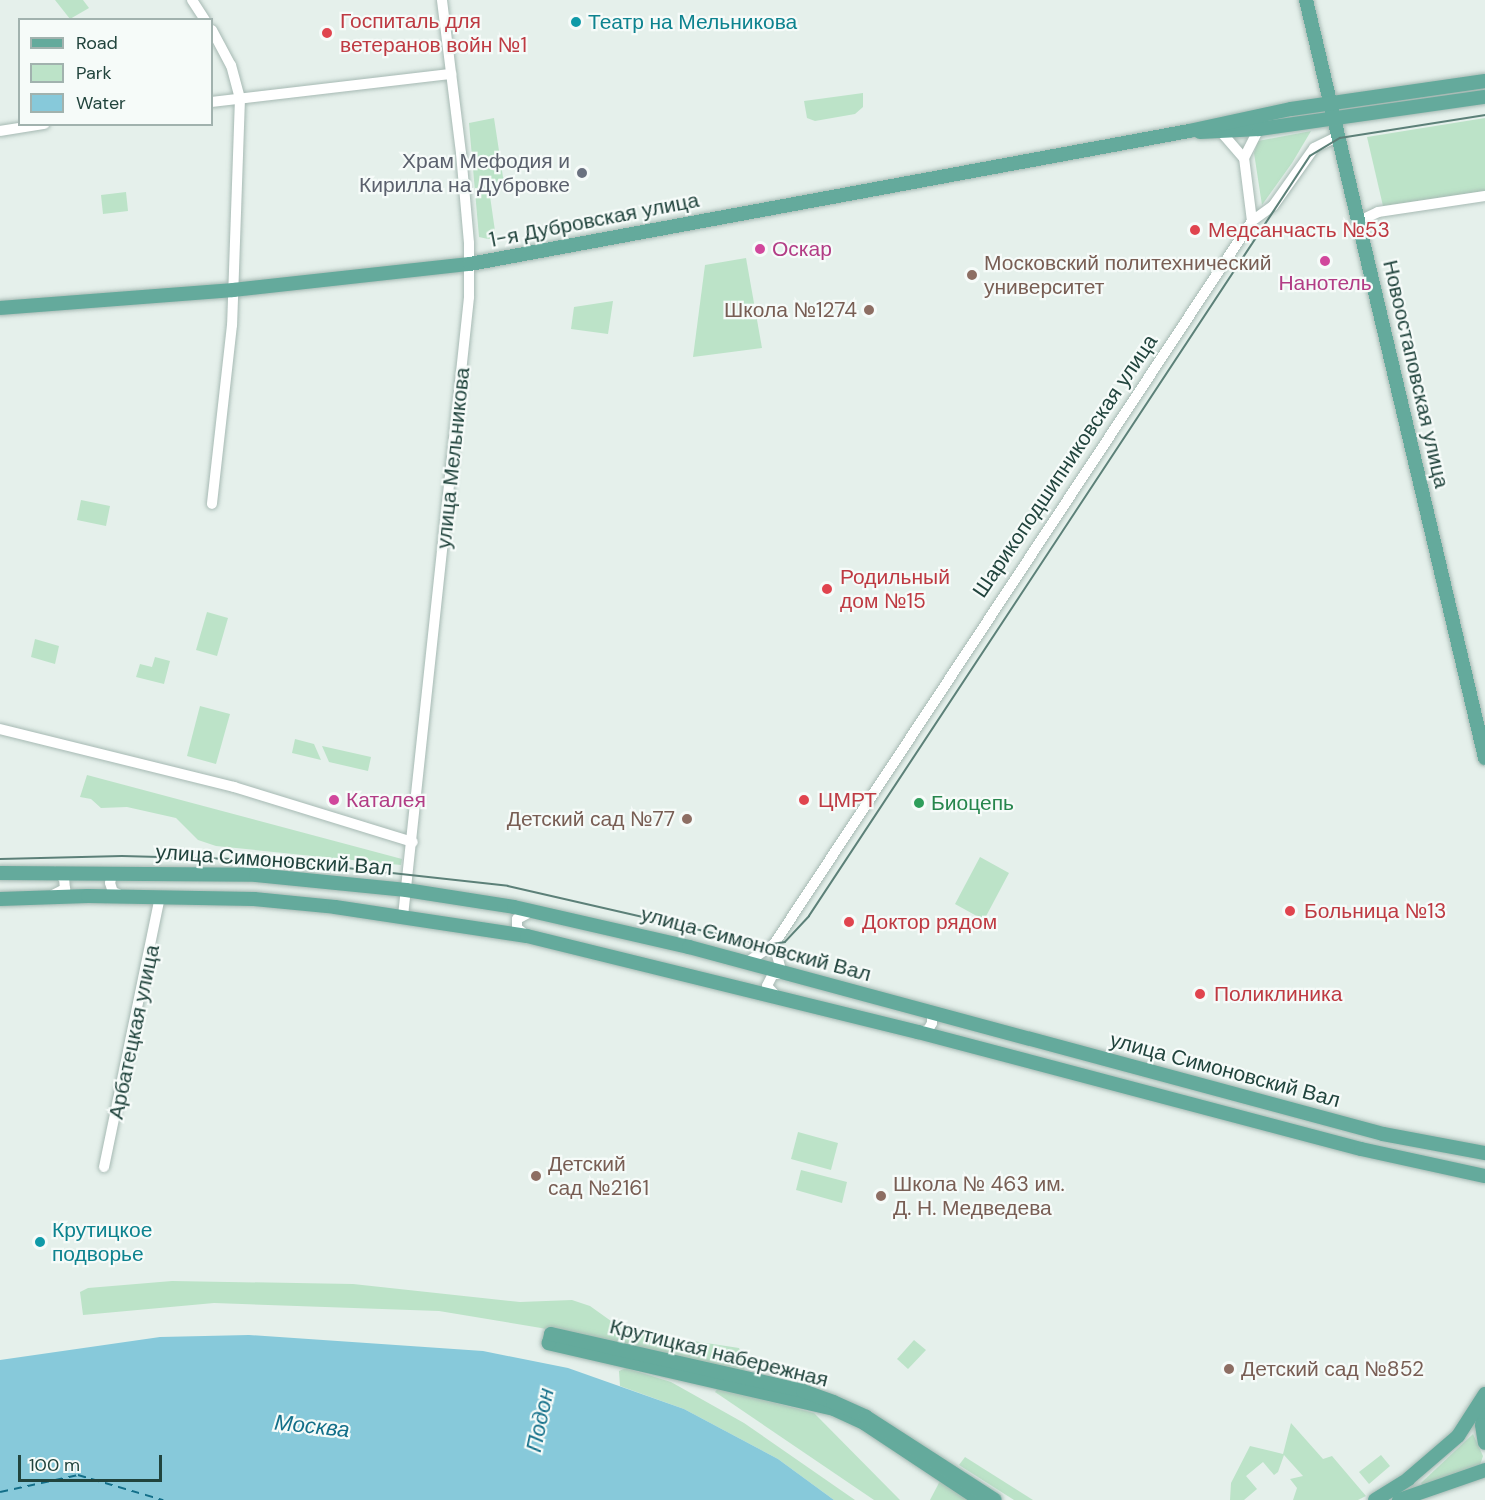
<!DOCTYPE html>
<html>
<head>
<meta charset="utf-8">
<style>
	body { margin:0 }
	#map { position:relative; width:1485px; height:1500px; overflow:hidden; background:#e5f0eb; font-family:"DM Sans",sans-serif }
	div>[style] { position:absolute }
	.green>* { inset:0; background:#bce3c8 }
	.water>* { inset:0; background:#87c9da }
	.ferry>* { height:1.5px; margin-top:-0.75px; transform-origin:0; background:repeating-linear-gradient(90deg,#136f89 0 8px,transparent 0 14px) }
	.roads { filter:drop-shadow(0 0 2px #a6b9b3) drop-shadow(0 0 2px #a6b9b3) }
	.minor>* { height:10px; margin:-5px; padding:0 5px; transform-origin:5px; border-radius:5px; background:#fff }
	.major>* { height:14px; margin:-7px; padding:0 7px; transform-origin:7px; border-radius:7px; background:#64aa9c }
	.tram>* { height:1.5px; margin:-0.75px; padding:0 0.75px; transform-origin:0.75px; border-radius:0.75px; background:#5c8078 }
	.dots>* { width:16px; height:16px; translate:-50% -50%; box-sizing:border-box; border:3px solid #f6fbf9; border-radius:50% }
	span { translate:-50% -50%; white-space:nowrap; text-align:center; line-height:1.15; -webkit-text-stroke:4.5px #f6fbf9; paint-order:stroke }
	.health-label { font-size:21px; color:#be3a42 }
	.left { translate:0 -50%; text-align:left }
	.culture-label { font-size:21px; color:#0d838f }
	.worship-label { font-size:21px; color:#5b616d }
	.right { translate:-100% -50%; text-align:right }
	.street-label { font-size:21px; color:#21443d }
	.hotel-label { font-size:21px; color:#b23c85 }
	.education-label { font-size:21px; color:#785e54 }
	.leisure-label { font-size:21px; color:#27864d }
	.water-label { font-size:22px; color:#136f89; font-style:italic }
	.legend { position:absolute; left:18px; top:18px; width:195px; height:108px; box-sizing:border-box; background:#f6fbf9; border:2px solid #a1b2ae; margin:0; padding:8px 10px; list-style:none; font-size:18px; color:#21443d }
	.legend li { display:flex; align-items:center; gap:12px; height:30px }
	.legend b { width:30px; border:2px solid #a1b2ae }
	.scale { position:absolute; left:18px; top:1455px; width:144px; height:27px; box-sizing:border-box; border:3px solid #21443d; border-top:0; padding-left:8px; font-size:18px; line-height:21px; white-space:nowrap; color:#21443d; -webkit-text-stroke:4px #f6fbf9; paint-order:stroke }
</style>
</head>
<body>
<div id="map">
	<div class="green">
		<i style="clip-path:polygon(55px 0,83px 0,89px 8px,70px 19px)"></i>
		<i style="clip-path:polygon(863px 93px,863px 107px,855px 114px,815px 121px,807px 118px,804px 101px)"></i>
		<i style="clip-path:polygon(494px 118px,503px 177px,509px 186px,489px 189px,496px 238px,488px 239px,479px 237px,469px 123px)"></i>
		<i style="clip-path:polygon(1485px 118px,1485px 191px,1383px 206px,1367px 137px)"></i>
		<i style="clip-path:polygon(1311px 131px,1292px 163px,1262px 205px,1254px 153px,1258px 141px)"></i>
		<i style="clip-path:polygon(126px 192px,128px 211px,103px 214px,101px 195px)"></i>
		<i style="clip-path:polygon(746px 258px,762px 348px,693px 357px,705px 265px)"></i>
		<i style="clip-path:polygon(613px 301px,608px 334px,571px 329px,574px 307px)"></i>
		<i style="clip-path:polygon(81px 500px,110px 506px,106px 526px,77px 520px)"></i>
		<i style="clip-path:polygon(207px 612px,228px 618px,217px 656px,196px 650px)"></i>
		<i style="clip-path:polygon(35px 639px,59px 646px,55px 664px,31px 657px)"></i>
		<i style="clip-path:polygon(155px 657px,170px 661px,164px 684px,136px 677px,140px 664px,152px 667px)"></i>
		<i style="clip-path:polygon(200px 706px,230px 714px,216px 764px,187px 756px)"></i>
		<i style="clip-path:polygon(295px 739px,314px 744px,321px 760px,292px 753px)"></i>
		<i style="clip-path:polygon(322px 746px,371px 757px,368px 771px,329px 762px)"></i>
		<i style="clip-path:polygon(87px 775px,402px 859px,401px 865px,216px 846px,198px 840px,176px 818px,127px 807px,101px 808px,91px 799px,80px 797px)"></i>
		<i style="clip-path:polygon(980px 857px,1009px 873px,984px 920px,955px 904px)"></i>
		<i style="clip-path:polygon(798px 1132px,838px 1143px,831px 1170px,791px 1159px)"></i>
		<i style="clip-path:polygon(801px 1170px,847px 1182px,842px 1203px,796px 1190px)"></i>
		<i style="clip-path:polygon(172px 1281px,353px 1284px,520px 1302px,572px 1300px,590px 1306px,618px 1326px,634px 1332px,739px 1348px,745px 1362px,744px 1374px,541px 1328px,439px 1311px,214px 1303px,83px 1315px,80px 1292px,88px 1288px)"></i>
		<i style="clip-path:polygon(914px 1340px,926px 1350px,908px 1369px,897px 1359px)"></i>
		<i style="clip-path:polygon(626px 1368px,671px 1382px,744px 1423px,855px 1500px,834px 1500px,778px 1459px,684px 1409px,620px 1386px,619px 1371px)"></i>
		<i style="clip-path:polygon(718px 1388px,814px 1413px,900px 1500px,874px 1500px,715px 1392px)"></i>
		<i style="clip-path:polygon(1291px 1423px,1323px 1459px,1332px 1456px,1366px 1496px,1358px 1500px,1293px 1500px,1297px 1488px,1290px 1479px,1303px 1476px,1284px 1455px,1278px 1472px,1274px 1475px,1263px 1462px,1246px 1476px,1257px 1489px,1244px 1500px,1230px 1500px,1231px 1483px,1250px 1446px,1283px 1454px)"></i>
		<i style="clip-path:polygon(1473px 1434px,1483px 1456px,1480px 1465px,1423px 1487px,1421px 1483px)"></i>
		<i style="clip-path:polygon(1381px 1455px,1390px 1466px,1369px 1484px,1359px 1472px)"></i>
		<i style="clip-path:polygon(965px 1457px,1033px 1500px,1014px 1500px,959px 1465px)"></i>
		<i style="clip-path:polygon(941px 1479px,971px 1500px,930px 1500px)"></i>
	</div>
	<div class="water">
		<i style="clip-path:polygon(249px 1335px,483px 1351px,568px 1368px,684px 1409px,778px 1459px,834px 1500px,0 1500px,0 1360px,160px 1337px)"></i>
	</div>
	<div class="ferry">
		<i style="left:0;top:1492px;width:80px;rotate:-12.3deg"></i>
		<i style="left:78px;top:1475px;width:89px;rotate:16.4deg"></i>
	</div>
	<div class="roads">
		<div class="minor">
			<i style="left:192px;top:0;width:24px;rotate:57deg"></i>
			<i style="left:212px;top:30px;width:40px;rotate:62deg"></i>
			<i style="left:231px;top:65px;width:34px;rotate:75deg"></i>
			<i style="left:240px;top:98px;width:227px;rotate:92deg"></i>
			<i style="left:232px;top:325px;width:180px;rotate:96.4deg"></i>
			<i style="left:212px;top:102px;width:241px;rotate:-6.7deg"></i>
			<i style="left:0;top:131px;width:45px;rotate:-9deg"></i>
			<i style="left:1222px;top:133px;width:33px;rotate:49deg"></i>
			<i style="left:1252px;top:221px;width:64px;rotate:-97.2deg"></i>
			<i style="left:1244px;top:158px;width:33px;rotate:-63deg"></i>
			<i style="left:1359px;top:221px;width:21px;rotate:-25deg"></i>
			<i style="left:1378px;top:212px;width:108px;rotate:-8.5deg"></i>
			<i style="left:0;top:729px;width:241px;rotate:13.9deg"></i>
			<i style="left:234px;top:787px;width:187px;rotate:17.1deg"></i>
			<i style="left:119px;top:872px;width:8px;rotate:157deg"></i>
			<i style="left:112px;top:875px;width:8px;rotate:104deg"></i>
			<i style="left:110px;top:883px;width:9px;rotate:72deg"></i>
			<i style="left:113px;top:892px;width:11px;rotate:22deg"></i>
			<i style="left:51px;top:896px;width:16px;rotate:-27deg"></i>
			<i style="left:65px;top:889px;width:11px;rotate:-95deg"></i>
			<i style="left:64px;top:878px;width:11px;rotate:-146deg"></i>
			<i style="left:403px;top:916px;width:623px;rotate:-83.91deg"></i>
			<i style="left:469px;top:297px;width:54px;rotate:-90deg"></i>
			<i style="left:469px;top:243px;width:90px;rotate:-95.1deg"></i>
			<i style="left:461px;top:153px;width:154px;rotate:-97.1deg"></i>
			<i style="left:527px;top:936px;width:13px;rotate:-141deg"></i>
			<i style="left:517px;top:928px;width:9px;rotate:-90deg"></i>
			<i style="left:517px;top:919px;width:17px;rotate:-28deg"></i>
			<i style="left:774px;top:944px;width:31px;rotate:75deg"></i>
			<i style="left:782px;top:974px;width:9px;rotate:180deg"></i>
			<i style="left:773px;top:974px;width:13px;rotate:117deg"></i>
			<i style="left:767px;top:986px;width:13px;rotate:48deg"></i>
			<i style="left:746px;top:963px;width:34px;rotate:-34deg"></i>
			<i style="left:774px;top:944px;width:867px;rotate:-56.53deg"></i>
			<i style="left:1252px;top:221px;width:26px;rotate:-36deg"></i>
			<i style="left:1273px;top:206px;width:71px;rotate:-54.7deg"></i>
			<i style="left:1314px;top:148px;width:28px;rotate:-26deg"></i>
			<i style="left:918px;top:1032px;width:10px;rotate:-11deg"></i>
			<i style="left:928px;top:1030px;width:8px;rotate:-60deg"></i>
			<i style="left:932px;top:1023px;width:8px;rotate:-90deg"></i>
			<i style="left:932px;top:1015px;width:9px;rotate:-148deg"></i>
			<i style="left:104px;top:1167px;width:276px;rotate:-78.3deg"></i>
		</div>
		<div class="major">
			<i style="left:1306px;top:0;width:779px;rotate:76.71deg"></i>
			<i style="left:1200px;top:132px;width:59px;rotate:-2.9deg"></i>
			<i style="left:1259px;top:129px;width:228px;rotate:-8.1deg"></i>
			<i style="left:0;top:308px;width:234px;rotate:-4.4deg"></i>
			<i style="left:233px;top:290px;width:238px;rotate:-6.3deg"></i>
			<i style="left:470px;top:264px;width:731px;rotate:-10.48deg"></i>
			<i style="left:1189px;top:131px;width:104px;rotate:-12.2deg"></i>
			<i style="left:1291px;top:109px;width:196px;rotate:-8.2deg"></i>
			<i style="left:0;top:873px;width:256px;rotate:0.4deg"></i>
			<i style="left:256px;top:875px;width:151px;rotate:5.7deg"></i>
			<i style="left:406px;top:890px;width:109px;rotate:8.9deg"></i>
			<i style="left:514px;top:907px;width:180px;rotate:12.9deg"></i>
			<i style="left:689px;top:947px;width:719px;rotate:15.08deg"></i>
			<i style="left:1383px;top:1134px;width:104px;rotate:10.6deg"></i>
			<i style="left:0;top:899px;width:88px;rotate:-2deg"></i>
			<i style="left:88px;top:896px;width:166px;rotate:1deg"></i>
			<i style="left:254px;top:899px;width:81px;rotate:5.6deg"></i>
			<i style="left:335px;top:907px;width:194px;rotate:8.6deg"></i>
			<i style="left:527px;top:936px;width:403px;rotate:13.8deg"></i>
			<i style="left:918px;top:1032px;width:458px;rotate:14.8deg"></i>
			<i style="left:1361px;top:1149px;width:127px;rotate:12.3deg"></i>
			<i style="left:1485px;top:1410px;width:15px;rotate:101deg"></i>
			<i style="left:1482px;top:1425px;width:18px;rotate:81deg"></i>
			<i style="left:980px;top:1500px;width:139px;rotate:-146.4deg"></i>
			<i style="left:864px;top:1423px;width:33px;rotate:-155deg"></i>
			<i style="left:834px;top:1409px;width:293px;rotate:-167deg"></i>
			<i style="left:549px;top:1343px;width:9px;rotate:-77deg"></i>
			<i style="left:551px;top:1334px;width:258px;rotate:12.7deg"></i>
			<i style="left:803px;top:1391px;width:32px;rotate:20deg"></i>
			<i style="left:833px;top:1402px;width:36px;rotate:24deg"></i>
			<i style="left:866px;top:1417px;width:153px;rotate:32.8deg"></i>
			<i style="left:1375px;top:1500px;width:39px;rotate:-32deg"></i>
			<i style="left:1408px;top:1479px;width:66px;rotate:-40.7deg"></i>
			<i style="left:1458px;top:1436px;width:50px;rotate:-57.3deg"></i>
			<i style="left:1399px;top:1500px;width:91px;rotate:-19.2deg"></i>
		</div>
	</div>
	<div class="tram">
		<i style="left:0;top:859px;width:122px;rotate:-1.4deg"></i>
		<i style="left:122px;top:856px;width:152px;rotate:1.5deg"></i>
		<i style="left:274px;top:860px;width:235px;rotate:6.3deg"></i>
		<i style="left:508px;top:886px;width:241px;rotate:12.9deg"></i>
		<i style="left:743px;top:940px;width:24px;rotate:12deg"></i>
		<i style="left:766px;top:945px;width:19px;rotate:-9deg"></i>
		<i style="left:785px;top:942px;width:35px;rotate:-47deg"></i>
		<i style="left:809px;top:916px;width:910px;rotate:-56.61deg"></i>
		<i style="left:1310px;top:156px;width:35px;rotate:-31deg"></i>
		<i style="left:1340px;top:138px;width:147px;rotate:-9deg"></i>
	</div>
	<div class="dots">
		<i style="left:576px;top:22px;background:#0f9aa8"></i>
		<i style="left:327px;top:33px;background:#e0444e"></i>
		<i style="left:582px;top:173px;background:#6b7280"></i>
		<i style="left:1195px;top:230px;background:#e0444e"></i>
		<i style="left:760px;top:249px;background:#d1479c"></i>
		<i style="left:1325px;top:261px;background:#d1479c"></i>
		<i style="left:972px;top:275px;background:#8d6e63"></i>
		<i style="left:869px;top:310px;background:#8d6e63"></i>
		<i style="left:827px;top:589px;background:#e0444e"></i>
		<i style="left:334px;top:800px;background:#d1479c"></i>
		<i style="left:804px;top:800px;background:#e0444e"></i>
		<i style="left:919px;top:803px;background:#2e9e5b"></i>
		<i style="left:687px;top:819px;background:#8d6e63"></i>
		<i style="left:1290px;top:911px;background:#e0444e"></i>
		<i style="left:849px;top:922px;background:#e0444e"></i>
		<i style="left:1200px;top:994px;background:#e0444e"></i>
		<i style="left:536px;top:1176px;background:#8d6e63"></i>
		<i style="left:881px;top:1196px;background:#8d6e63"></i>
		<i style="left:40px;top:1242px;background:#0f9aa8"></i>
		<i style="left:1229px;top:1369px;background:#8d6e63"></i>
	</div>
	<div class="health-label">
		<span class="left" style="left:340px;top:33px">Госпиталь для<br>ветеранов войн №1</span>
		<span class="left" style="left:1208px;top:230px">Медсанчасть №53</span>
		<span class="left" style="left:840px;top:589px">Родильный<br>дом №15</span>
		<span class="left" style="left:818px;top:800px">ЦМРТ</span>
		<span class="left" style="left:1304px;top:911px">Больница №13</span>
		<span class="left" style="left:862px;top:922px">Доктор рядом</span>
		<span class="left" style="left:1214px;top:994px">Поликлиника</span>
	</div>
	<div class="culture-label">
		<span class="left" style="left:588px;top:22px">Театр на Мельникова</span>
		<span class="left" style="left:52px;top:1242px">Крутицкое<br>подворье</span>
	</div>
	<div class="worship-label">
		<span class="right" style="left:570px;top:173px">Храм Мефодия и<br>Кирилла на Дубровке</span>
	</div>
	<div class="street-label">
		<span style="left:594px;top:220px;rotate:-11deg">1-я Дубровская улица</span>
		<span style="left:1416px;top:374px;rotate:77deg">Новоостаповская улица</span>
		<span style="left:453px;top:458px;rotate:-84deg">улица Мельникова</span>
		<span style="left:1065px;top:466px;rotate:-56deg">Шарикоподшипниковская улица</span>
		<span style="left:274px;top:860px;rotate:4deg">улица Симоновский Вал</span>
		<span style="left:756px;top:944px;rotate:15deg">улица Симоновский Вал</span>
		<span style="left:134px;top:1032px;rotate:-78deg">Арбатецкая улица</span>
		<span style="left:1225px;top:1070px;rotate:15deg">улица Симоновский Вал</span>
		<span style="left:719px;top:1353px;rotate:14deg">Крутицкая набережная</span>
	</div>
	<div class="hotel-label">
		<span class="left" style="left:772px;top:249px">Оскар</span>
		<span style="left:1325px;top:283px">Нанотель</span>
		<span class="left" style="left:346px;top:800px">Каталея</span>
	</div>
	<div class="education-label">
		<span class="left" style="left:984px;top:275px">Московский политехнический<br>университет</span>
		<span class="right" style="left:857px;top:310px">Школа №1274</span>
		<span class="right" style="left:675px;top:819px">Детский сад №77</span>
		<span class="left" style="left:548px;top:1176px">Детский<br>сад №2161</span>
		<span class="left" style="left:893px;top:1196px">Школа № 463 им.<br>Д. Н. Медведева</span>
		<span class="left" style="left:1241px;top:1369px">Детский сад №852</span>
	</div>
	<div class="leisure-label">
		<span class="left" style="left:931px;top:803px">Биоцепь</span>
	</div>
	<div class="water-label">
		<span style="left:540px;top:1420px;rotate:-78deg">Подон</span>
		<span style="left:312px;top:1426px;rotate:6deg">Москва</span>
	</div>
	<ul class="legend">
	<li><b style="height:8px;background:#64aa9c"></b>Road</li>
	<li><b style="height:16px;background:#bce3c8"></b>Park</li>
	<li><b style="height:16px;background:#87c9da"></b>Water</li>
	</ul>
	<div class="scale">100 m</div>
</div>
</body>
</html>
